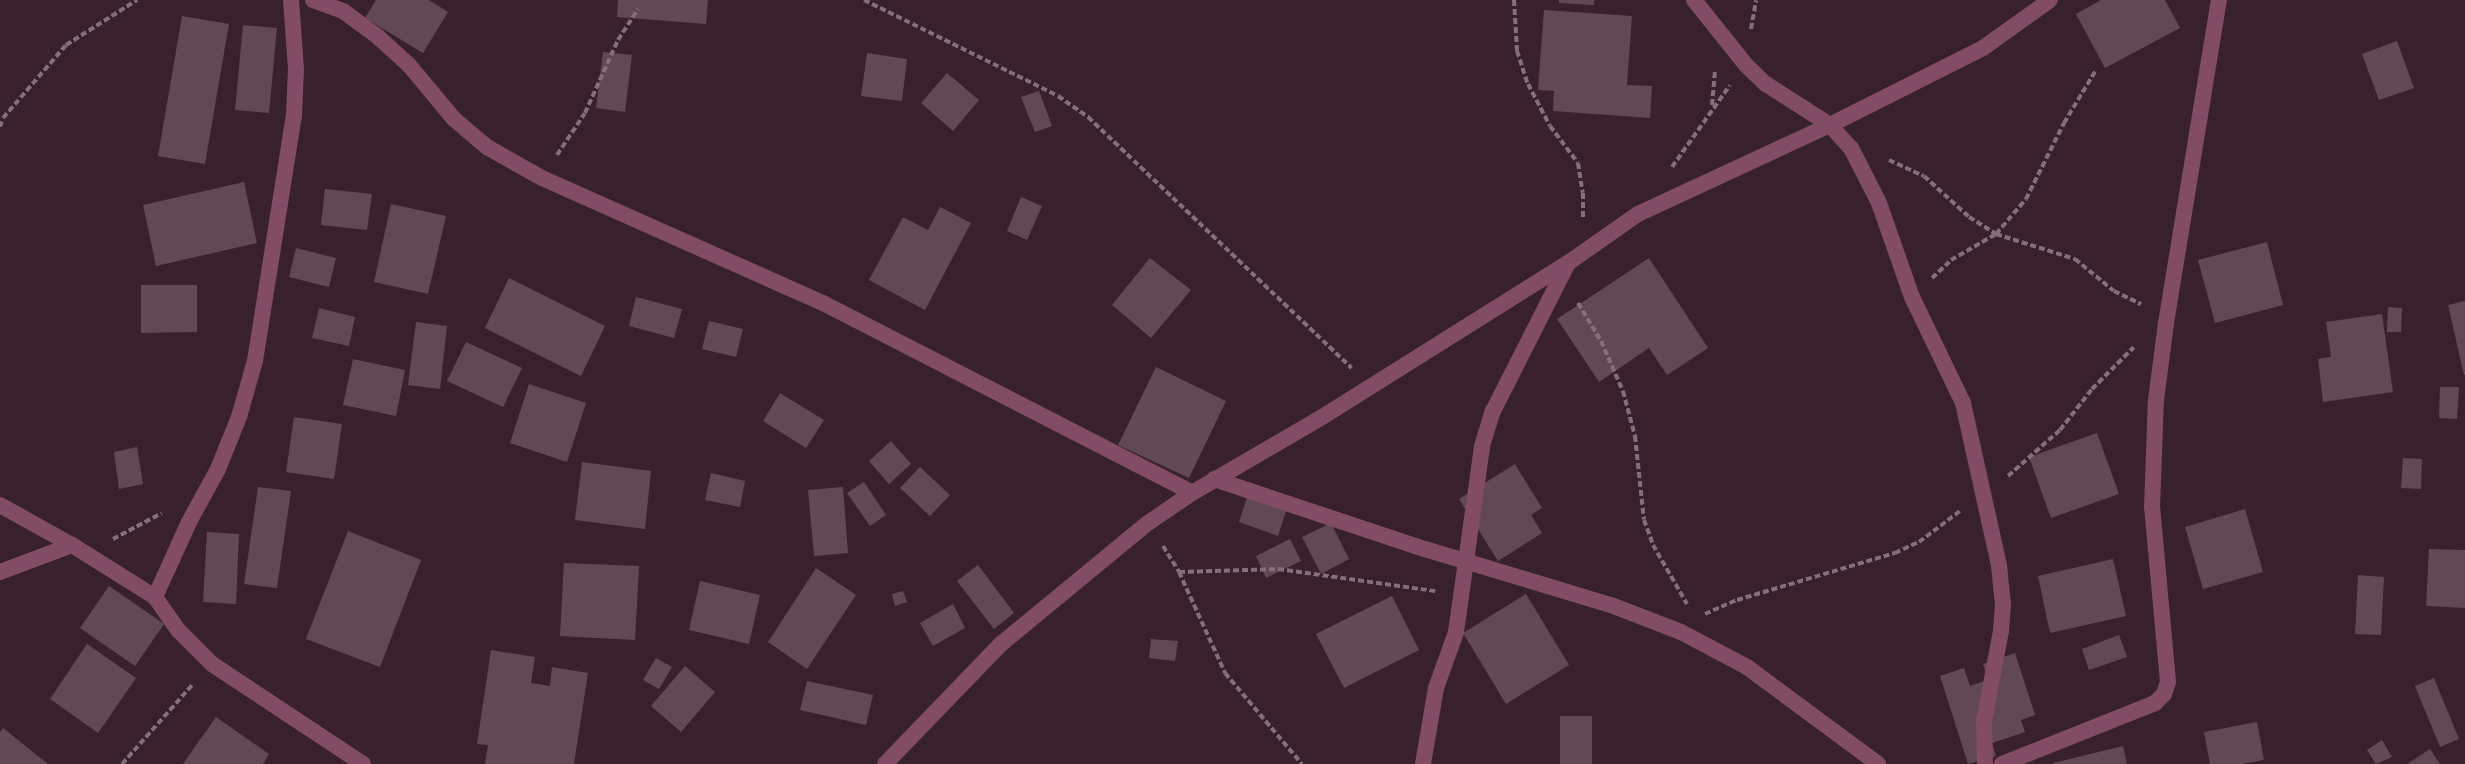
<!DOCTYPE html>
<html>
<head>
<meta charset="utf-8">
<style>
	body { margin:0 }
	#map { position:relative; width:2465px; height:764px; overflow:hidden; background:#39212c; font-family:"Playfair Display",serif }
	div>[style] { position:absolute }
	.building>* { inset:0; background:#624853 }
	.path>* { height:4px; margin-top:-2px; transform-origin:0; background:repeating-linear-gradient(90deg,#857079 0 6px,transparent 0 9px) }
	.minor>* { height:16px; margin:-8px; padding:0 8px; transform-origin:8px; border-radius:8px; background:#814c64 }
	span { translate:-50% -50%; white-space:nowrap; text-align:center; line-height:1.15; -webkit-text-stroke:5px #190f13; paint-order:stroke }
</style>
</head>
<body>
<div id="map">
	<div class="building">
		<i style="clip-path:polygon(376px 0,429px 0,448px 12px,423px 53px,365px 18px)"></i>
		<i style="clip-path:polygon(618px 0,708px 0,706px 24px,617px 17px)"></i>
		<i style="clip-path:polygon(1559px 0,1594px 0,1594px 5px,1559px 3px)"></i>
		<i style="clip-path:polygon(2101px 0,2165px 0,2180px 28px,2105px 68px,2076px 14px)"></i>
		<i style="clip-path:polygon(1544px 10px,1632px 16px,1627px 85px,1652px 86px,1650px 118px,1553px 111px,1554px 91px,1538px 90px)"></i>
		<i style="clip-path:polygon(182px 16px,229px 24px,205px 164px,158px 156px)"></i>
		<i style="clip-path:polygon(243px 25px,277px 28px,269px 113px,235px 110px)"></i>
		<i style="clip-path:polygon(2397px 41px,2414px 88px,2379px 100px,2362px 54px)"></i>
		<i style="clip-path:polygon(603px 52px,632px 55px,625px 112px,596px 108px)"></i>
		<i style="clip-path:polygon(867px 53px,907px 59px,902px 101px,861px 96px)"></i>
		<i style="clip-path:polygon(947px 73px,979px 100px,953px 131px,921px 103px)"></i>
		<i style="clip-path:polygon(1039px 91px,1052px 126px,1035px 132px,1021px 97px)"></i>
		<i style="clip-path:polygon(244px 182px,257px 243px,156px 266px,143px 205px)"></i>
		<i style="clip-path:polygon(325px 189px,372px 194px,367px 230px,321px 225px)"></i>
		<i style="clip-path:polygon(1021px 197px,1042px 206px,1027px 240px,1007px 231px)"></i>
		<i style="clip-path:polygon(391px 204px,446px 216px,428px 294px,374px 282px)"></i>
		<i style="clip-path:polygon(940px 207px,971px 223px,925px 310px,869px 280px,903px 217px,928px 230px)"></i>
		<i style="clip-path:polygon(2267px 242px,2283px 305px,2215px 323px,2198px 260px)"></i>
		<i style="clip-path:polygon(296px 248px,336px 258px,329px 287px,289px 277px)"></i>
		<i style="clip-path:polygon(1150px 258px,1191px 290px,1151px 338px,1112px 305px)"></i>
		<i style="clip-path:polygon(1649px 258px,1708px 348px,1667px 375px,1649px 348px,1599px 382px,1557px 319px)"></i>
		<i style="clip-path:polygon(509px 278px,605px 326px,581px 376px,485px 328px)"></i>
		<i style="clip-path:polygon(141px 285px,197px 285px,197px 332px,141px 333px)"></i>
		<i style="clip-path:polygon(636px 297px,682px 309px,674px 338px,629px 326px)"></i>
		<i style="clip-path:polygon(2465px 301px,2465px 375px,2464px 375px,2448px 305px)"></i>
		<i style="clip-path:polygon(2388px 307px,2402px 308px,2401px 332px,2387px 332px)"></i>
		<i style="clip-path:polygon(319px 308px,355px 317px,349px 346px,312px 338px)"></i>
		<i style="clip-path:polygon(2382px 314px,2393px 392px,2323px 402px,2318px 359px,2331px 357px,2326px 322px)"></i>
		<i style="clip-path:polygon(709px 321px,743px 329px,736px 357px,702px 349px)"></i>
		<i style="clip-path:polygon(416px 322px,447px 326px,440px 389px,408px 385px)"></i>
		<i style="clip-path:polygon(466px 342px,522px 368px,503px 407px,447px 381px)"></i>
		<i style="clip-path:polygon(353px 359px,405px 370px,396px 416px,343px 405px)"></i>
		<i style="clip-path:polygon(1156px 367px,1226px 401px,1189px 478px,1118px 445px)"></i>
		<i style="clip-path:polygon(529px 384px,586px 403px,567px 462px,510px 443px)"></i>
		<i style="clip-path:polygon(2440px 387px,2459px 387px,2457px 419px,2439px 418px)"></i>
		<i style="clip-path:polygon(780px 393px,824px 420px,806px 448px,763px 421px)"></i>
		<i style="clip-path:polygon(294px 417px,342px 424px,334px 479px,286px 472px)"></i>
		<i style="clip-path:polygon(2097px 433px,2119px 494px,2051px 518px,2029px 457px)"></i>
		<i style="clip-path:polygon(891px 441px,911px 464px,889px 484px,869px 461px)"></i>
		<i style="clip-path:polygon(137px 447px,143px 484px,119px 489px,114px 452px)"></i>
		<i style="clip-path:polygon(2403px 458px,2422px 459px,2421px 489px,2401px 488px)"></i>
		<i style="clip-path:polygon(582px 462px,651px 471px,645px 529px,575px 520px)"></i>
		<i style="clip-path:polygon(1515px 464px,1542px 508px,1531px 515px,1542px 533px,1498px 561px,1459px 499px)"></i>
		<i style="clip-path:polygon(920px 467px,950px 495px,930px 516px,900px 488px)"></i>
		<i style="clip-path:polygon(711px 473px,745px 481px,740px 507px,705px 500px)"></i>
		<i style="clip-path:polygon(864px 482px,886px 515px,870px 526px,847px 493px)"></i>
		<i style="clip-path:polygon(258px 487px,291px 491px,277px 588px,244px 584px)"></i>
		<i style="clip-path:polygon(843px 487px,848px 553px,814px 556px,808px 490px)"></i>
		<i style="clip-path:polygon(1248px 494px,1287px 508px,1278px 536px,1239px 522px)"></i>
		<i style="clip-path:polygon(2245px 509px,2263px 572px,2203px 589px,2185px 527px)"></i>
		<i style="clip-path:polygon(1331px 523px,1349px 559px,1321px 574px,1302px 537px)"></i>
		<i style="clip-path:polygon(348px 531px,421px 560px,380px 667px,306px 639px)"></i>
		<i style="clip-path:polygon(207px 532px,239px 534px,236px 604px,203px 602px)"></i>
		<i style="clip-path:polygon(1290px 539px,1301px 561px,1266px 578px,1256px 556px)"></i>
		<i style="clip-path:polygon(2429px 549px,2465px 550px,2465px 608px,2426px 606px)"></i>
		<i style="clip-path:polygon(2113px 559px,2126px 616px,2050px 633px,2038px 576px)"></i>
		<i style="clip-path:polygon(564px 563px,639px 566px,635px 640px,560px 636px)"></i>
		<i style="clip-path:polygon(978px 565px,1014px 613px,994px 629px,957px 581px)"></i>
		<i style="clip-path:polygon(816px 568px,856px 595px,807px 669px,768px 642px)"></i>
		<i style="clip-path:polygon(2358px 575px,2384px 577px,2381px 635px,2355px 634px)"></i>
		<i style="clip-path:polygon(700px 581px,760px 595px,749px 644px,689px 630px)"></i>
		<i style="clip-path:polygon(109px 586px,164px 624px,135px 666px,80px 628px)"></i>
		<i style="clip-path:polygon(903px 591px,907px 602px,895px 606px,892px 594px)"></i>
		<i style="clip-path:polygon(1526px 594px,1569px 665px,1506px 704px,1463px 633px)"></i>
		<i style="clip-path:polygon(1392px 596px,1419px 650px,1344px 688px,1316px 634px)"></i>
		<i style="clip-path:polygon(953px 604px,965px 628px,933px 646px,920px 623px)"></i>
		<i style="clip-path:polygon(2119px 635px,2127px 657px,2089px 670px,2082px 649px)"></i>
		<i style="clip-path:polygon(1151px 639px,1178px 641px,1175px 661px,1149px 658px)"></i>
		<i style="clip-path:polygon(87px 644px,136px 678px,98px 733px,50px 699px)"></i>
		<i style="clip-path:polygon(491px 650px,535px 657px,531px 683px,550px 686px,552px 667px,588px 673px,574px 764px,485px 764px,488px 745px,477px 744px)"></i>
		<i style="clip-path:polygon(2015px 653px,2035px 715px,2021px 720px,2025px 732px,1992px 743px,1996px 756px,1968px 764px,1940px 676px,1964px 668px,1970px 686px,1988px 680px,1983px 664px)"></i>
		<i style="clip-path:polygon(656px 658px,672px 667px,659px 689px,643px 680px)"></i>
		<i style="clip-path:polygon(685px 666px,715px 692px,681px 732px,651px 706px)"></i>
		<i style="clip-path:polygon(2434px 678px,2459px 739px,2440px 747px,2415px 686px)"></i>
		<i style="clip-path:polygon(807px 681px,873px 695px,866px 725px,800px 710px)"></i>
		<i style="clip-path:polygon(1560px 716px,1592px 716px,1592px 764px,1560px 764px)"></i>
		<i style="clip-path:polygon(216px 717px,269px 754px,263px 764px,183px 764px)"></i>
		<i style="clip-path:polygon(2257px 722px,2264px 760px,2241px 764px,2210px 764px,2204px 732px)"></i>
		<i style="clip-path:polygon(3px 728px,48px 764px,0 764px,0 732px)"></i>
		<i style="clip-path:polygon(2382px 740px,2392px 757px,2376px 764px,2367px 750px)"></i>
		<i style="clip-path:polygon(2123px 746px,2127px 764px,2053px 764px,2053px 763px)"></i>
		<i style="clip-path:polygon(2430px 749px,2440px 764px,2407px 764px)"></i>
	</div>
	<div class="path">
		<i style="left:864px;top:0;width:216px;rotate:26.3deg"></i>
		<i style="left:1058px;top:96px;width:37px;rotate:35deg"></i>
		<i style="left:1088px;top:117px;width:364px;rotate:43.6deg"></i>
		<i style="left:1514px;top:0;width:51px;rotate:86.6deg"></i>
		<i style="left:1517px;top:51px;width:35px;rotate:72deg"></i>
		<i style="left:1528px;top:84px;width:47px;rotate:62.4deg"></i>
		<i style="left:1550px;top:126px;width:46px;rotate:52.9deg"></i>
		<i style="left:1578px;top:163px;width:30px;rotate:81deg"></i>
		<i style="left:1583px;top:193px;width:26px;rotate:90deg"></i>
		<i style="left:1751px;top:29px;width:29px;rotate:-80deg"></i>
		<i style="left:1712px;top:105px;width:35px;rotate:-85deg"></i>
		<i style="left:0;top:127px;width:9px;rotate:-72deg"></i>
		<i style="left:3px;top:118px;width:96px;rotate:-49.2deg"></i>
		<i style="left:66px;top:45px;width:84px;rotate:-32.4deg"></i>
		<i style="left:557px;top:155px;width:50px;rotate:-56.3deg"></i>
		<i style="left:585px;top:113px;width:80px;rotate:-65.7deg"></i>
		<i style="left:618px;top:40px;width:37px;rotate:-57deg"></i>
		<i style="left:1889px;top:160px;width:38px;rotate:25deg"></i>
		<i style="left:1924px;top:176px;width:61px;rotate:42.3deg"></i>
		<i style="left:1969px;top:217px;width:32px;rotate:32deg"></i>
		<i style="left:1996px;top:234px;width:83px;rotate:17.6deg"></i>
		<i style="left:2075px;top:259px;width:50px;rotate:39.4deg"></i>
		<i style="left:2114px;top:291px;width:30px;rotate:26deg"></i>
		<i style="left:1672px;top:167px;width:100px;rotate:-54.7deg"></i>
		<i style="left:1932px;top:278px;width:26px;rotate:-43deg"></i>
		<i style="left:1951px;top:260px;width:52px;rotate:-30deg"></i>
		<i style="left:1996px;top:234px;width:46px;rotate:-49.4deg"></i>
		<i style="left:2026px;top:199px;width:85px;rotate:-63.4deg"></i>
		<i style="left:2064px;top:123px;width:62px;rotate:-58.9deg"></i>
		<i style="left:1578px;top:303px;width:44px;rotate:58.8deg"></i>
		<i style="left:1601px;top:341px;width:55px;rotate:66.3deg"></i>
		<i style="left:1623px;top:391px;width:47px;rotate:75.1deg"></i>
		<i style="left:1635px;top:436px;width:84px;rotate:83.9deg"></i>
		<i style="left:1644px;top:520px;width:27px;rotate:70deg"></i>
		<i style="left:1653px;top:545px;width:68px;rotate:60deg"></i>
		<i style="left:2008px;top:476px;width:69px;rotate:-41.5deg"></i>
		<i style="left:2060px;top:430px;width:52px;rotate:-52deg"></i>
		<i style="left:2092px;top:389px;width:59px;rotate:-45deg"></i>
		<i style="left:113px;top:539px;width:55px;rotate:-28deg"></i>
		<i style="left:1163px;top:546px;width:31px;rotate:58deg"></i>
		<i style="left:1179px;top:572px;width:111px;rotate:65.5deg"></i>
		<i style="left:1225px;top:673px;width:119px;rotate:49.8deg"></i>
		<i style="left:1179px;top:572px;width:99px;rotate:-1.7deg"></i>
		<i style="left:1278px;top:569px;width:159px;rotate:8deg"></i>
		<i style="left:1705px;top:614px;width:35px;rotate:-24deg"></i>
		<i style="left:1737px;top:600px;width:165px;rotate:-16.6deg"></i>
		<i style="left:1895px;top:553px;width:26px;rotate:-25deg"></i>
		<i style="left:1919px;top:542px;width:51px;rotate:-37.1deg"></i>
		<i style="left:122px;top:764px;width:107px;rotate:-48.4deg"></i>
	</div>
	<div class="minor">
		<i style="left:313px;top:0;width:32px;rotate:20deg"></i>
		<i style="left:343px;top:11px;width:42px;rotate:36.3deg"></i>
		<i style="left:377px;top:36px;width:43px;rotate:42.2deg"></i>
		<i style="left:409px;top:65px;width:70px;rotate:50.2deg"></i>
		<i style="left:454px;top:119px;width:43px;rotate:40.3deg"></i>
		<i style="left:487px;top:147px;width:63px;rotate:29.4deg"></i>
		<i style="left:542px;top:178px;width:308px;rotate:24deg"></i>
		<i style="left:823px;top:303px;width:415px;rotate:27.2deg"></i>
		<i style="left:1694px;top:0;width:82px;rotate:51.4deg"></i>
		<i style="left:1745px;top:64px;width:29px;rotate:44deg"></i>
		<i style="left:1766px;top:84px;width:76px;rotate:32.6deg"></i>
		<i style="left:1830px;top:125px;width:31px;rotate:48deg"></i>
		<i style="left:1851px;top:148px;width:62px;rotate:63deg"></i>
		<i style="left:1879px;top:203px;width:100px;rotate:70.7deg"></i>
		<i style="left:1912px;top:297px;width:118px;rotate:64.3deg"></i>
		<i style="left:1963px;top:403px;width:167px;rotate:77.5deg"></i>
		<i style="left:1999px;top:566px;width:37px;rotate:84deg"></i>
		<i style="left:2003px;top:603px;width:28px;rotate:94deg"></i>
		<i style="left:2001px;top:631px;width:92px;rotate:100.7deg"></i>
		<i style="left:1984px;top:721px;width:43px;rotate:88.7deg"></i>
		<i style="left:1214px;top:479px;width:222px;rotate:18.4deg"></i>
		<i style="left:1425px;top:549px;width:194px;rotate:16.8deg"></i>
		<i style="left:1611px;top:605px;width:75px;rotate:21.1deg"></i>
		<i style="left:1681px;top:632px;width:75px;rotate:27.9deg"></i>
		<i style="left:1747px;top:667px;width:163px;rotate:36.5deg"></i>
		<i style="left:0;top:505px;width:82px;rotate:29.1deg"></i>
		<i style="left:72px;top:545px;width:98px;rotate:32.1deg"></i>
		<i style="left:155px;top:597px;width:40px;rotate:55.1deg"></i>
		<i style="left:178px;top:630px;width:48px;rotate:45deg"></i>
		<i style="left:212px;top:664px;width:181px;rotate:33.5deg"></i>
		<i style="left:0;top:572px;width:77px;rotate:-20.6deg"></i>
		<i style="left:155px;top:597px;width:82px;rotate:-65.6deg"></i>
		<i style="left:189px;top:522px;width:60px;rotate:-61.3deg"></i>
		<i style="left:218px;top:469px;width:56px;rotate:-68deg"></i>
		<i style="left:239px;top:417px;width:58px;rotate:-74.1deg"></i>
		<i style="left:255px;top:361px;width:248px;rotate:-81deg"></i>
		<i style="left:294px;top:116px;width:47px;rotate:-87.6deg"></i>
		<i style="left:296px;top:69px;width:69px;rotate:-94.1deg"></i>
		<i style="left:885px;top:764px;width:167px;rotate:-46deg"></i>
		<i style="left:1001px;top:644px;width:190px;rotate:-39.5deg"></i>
		<i style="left:1148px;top:523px;width:53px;rotate:-34.3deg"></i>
		<i style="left:1192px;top:493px;width:156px;rotate:-30.3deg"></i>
		<i style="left:1327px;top:414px;width:284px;rotate:-32.1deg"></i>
		<i style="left:1568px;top:263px;width:85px;rotate:-35deg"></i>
		<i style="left:1638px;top:214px;width:212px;rotate:-24.9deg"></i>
		<i style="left:1830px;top:125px;width:171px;rotate:-26.7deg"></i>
		<i style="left:1983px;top:48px;width:82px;rotate:-35.6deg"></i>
		<i style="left:1423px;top:764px;width:77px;rotate:-80.3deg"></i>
		<i style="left:1436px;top:688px;width:59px;rotate:-70.3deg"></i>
		<i style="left:1456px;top:632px;width:188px;rotate:-82deg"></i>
		<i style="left:1482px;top:446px;width:37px;rotate:-73deg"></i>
		<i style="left:1493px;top:411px;width:166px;rotate:-63.1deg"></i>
		<i style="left:2002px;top:764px;width:165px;rotate:-21.7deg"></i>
		<i style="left:2155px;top:703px;width:13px;rotate:-45deg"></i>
		<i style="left:2164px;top:694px;width:13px;rotate:-72deg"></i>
		<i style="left:2168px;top:682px;width:176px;rotate:-95.2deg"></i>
		<i style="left:2152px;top:507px;width:107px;rotate:-87.9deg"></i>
		<i style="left:2156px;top:400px;width:78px;rotate:-82.6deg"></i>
		<i style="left:2166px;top:323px;width:327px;rotate:-80.7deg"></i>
	</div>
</div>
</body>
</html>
